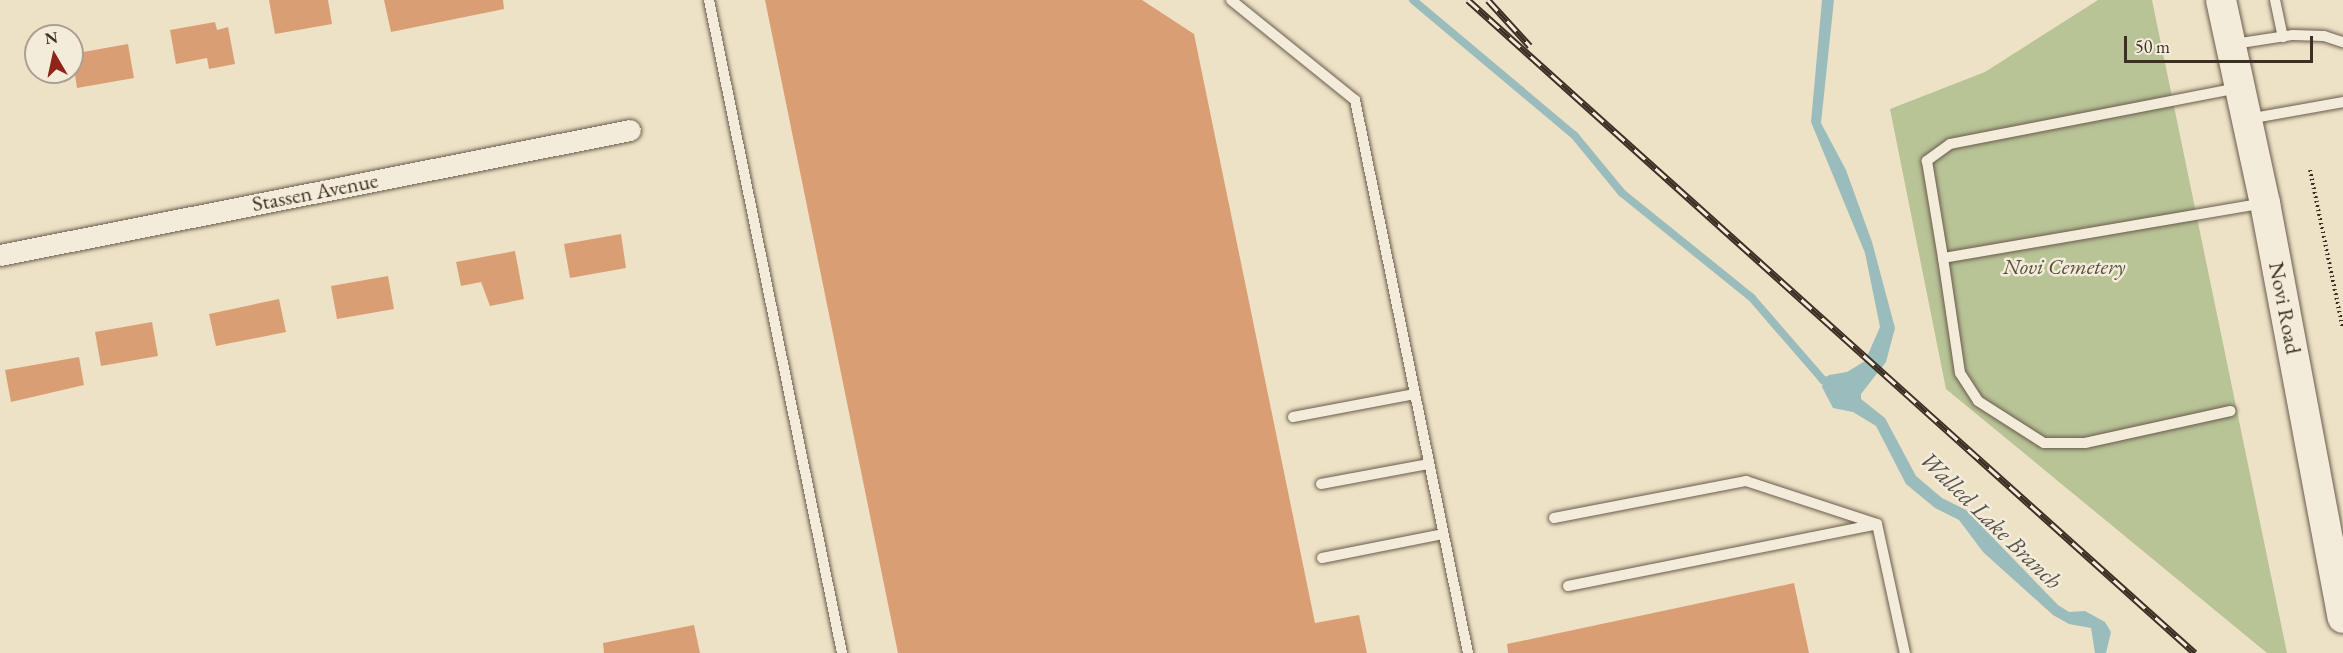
<!DOCTYPE html>
<html>
<head>
<meta charset="utf-8">
<style>
	body { margin:0 }
	#map { position:relative; width:2343px; height:653px; overflow:hidden; background:#eee2c6; font-family:"EB Garamond",serif }
	div>[style] { position:absolute }
	.green>* { inset:0; background:#b8c396 }
	.water>* { inset:0; background:#9bbcbc }
	.stream>* { height:8px; margin:-4px; padding:0 4px; transform-origin:4px; border-radius:4px; background:#9bbcbc }
	.building>* { inset:0; background:#da9e75 }
	.path>* { height:4px; margin-top:-2px; transform-origin:0; background:repeating-linear-gradient(90deg,#3e2f25 0 1.5px,transparent 0 4.5px) }
	.roads { filter:drop-shadow(0 0 2px #6a5c4d) drop-shadow(0 0 2px #6a5c4d) }
	.service>* { height:10px; margin:-5px; padding:0 5px; transform-origin:5px; border-radius:5px; background:#f4ecda }
	.minor>* { height:21px; margin:-10.5px; padding:0 10.5px; transform-origin:10.5px; border-radius:10.5px; background:#f4ecda }
	.secondary>* { height:30px; margin:-15px; padding:0 15px; transform-origin:15px; border-radius:15px; background:#f4ecda }
	.rail>* { height:7px; margin-top:-3.5px; transform-origin:0; background:repeating-linear-gradient(90deg,#f4ecda 0 14px,#3e2f25 0 28px); box-sizing:border-box; border-block:2px solid #3e2f25 }
	span { translate:-50% -50%; white-space:nowrap; text-align:center; line-height:1.15; -webkit-text-stroke:5px #f4ecda; paint-order:stroke }
	.street-label { font-size:22px; color:#3e2f25 }
	.park-label { font-size:22px; color:#564d3c; font-style:italic }
	.water-label { font-size:24px; color:#55524b; font-style:italic }
	.north { position:absolute; left:24px; top:24px; width:60px; height:60px; box-sizing:border-box; background:#f4ecda; border:2px solid #aba092; border-radius:50%; rotate:351deg; font-size:16px; font-weight:700; line-height:24px; text-align:center; color:#3e2f25 }
	.north::after { content:''; display:block; margin:auto; width:21px; height:27px; background:#8f2418; clip-path:polygon(50% 0,100% 100%,50% 72%,0 100%) }
	.scale { position:absolute; left:2124px; top:36px; width:189px; height:27px; box-sizing:border-box; border:3px solid #3e2f25; border-top:0; padding-left:8px; font-size:18px; line-height:21px; white-space:nowrap; color:#3e2f25; -webkit-text-stroke:4px #f4ecda; paint-order:stroke }
</style>
</head>
<body>
<div id="map">
	<div class="green">
		<i style="clip-path:polygon(2098px 0,2152px 0,2287px 653px,2267px 653px,1946px 389px,1890px 109px,1985px 72px)"></i>
	</div>
	<div class="water">
		<i style="clip-path:polygon(1822px 0,1834px 0,1821px 123px,1846px 170px,1872px 242px,1895px 328px,1886px 362px,1861px 394px,1861px 399px,1885px 418px,1916px 476px,1942px 498px,1966px 510px,2058px 605px,2069px 612px,2085px 611px,2105px 622px,2111px 632px,2106px 653px,2095px 653px,2091px 628px,2069px 624px,2053px 615px,1983px 552px,1959px 520px,1935px 508px,1906px 484px,1876px 426px,1853px 412px,1833px 408px,1822px 387px,1823px 380px,1829px 375px,1847px 372px,1865px 361px,1880px 327px,1865px 253px,1811px 122px)"></i>
	</div>
	<div class="stream">
		<i style="left:1413px;top:0;width:212px;rotate:40deg"></i>
		<i style="left:1575px;top:136px;width:74px;rotate:50.5deg"></i>
		<i style="left:1622px;top:193px;width:167px;rotate:38.9deg"></i>
		<i style="left:1752px;top:298px;width:108px;rotate:49.1deg"></i>
		<i style="left:1823px;top:380px;width:7px;rotate:8deg"></i>
	</div>
	<div class="building">
		<i style="clip-path:polygon(269px 0,328px 0,332px 24px,275px 34px)"></i>
		<i style="clip-path:polygon(384px 0,503px 0,504px 9px,391px 32px)"></i>
		<i style="clip-path:polygon(765px 0,1142px 0,1194px 34px,1315px 623px,1359px 615px,1367px 653px,898px 653px)"></i>
		<i style="clip-path:polygon(215px 22px,217px 30px,228px 27px,235px 64px,209px 69px,207px 58px,176px 64px,170px 30px)"></i>
		<i style="clip-path:polygon(128px 44px,134px 78px,77px 88px,72px 54px)"></i>
		<i style="clip-path:polygon(621px 234px,626px 268px,570px 278px,564px 244px)"></i>
		<i style="clip-path:polygon(515px 251px,524px 299px,490px 306px,481px 282px,461px 286px,456px 262px)"></i>
		<i style="clip-path:polygon(388px 276px,394px 309px,337px 319px,331px 286px)"></i>
		<i style="clip-path:polygon(279px 299px,286px 332px,216px 346px,209px 314px)"></i>
		<i style="clip-path:polygon(152px 322px,158px 356px,101px 366px,95px 332px)"></i>
		<i style="clip-path:polygon(79px 357px,84px 385px,11px 402px,5px 370px)"></i>
		<i style="clip-path:polygon(1794px 583px,1809px 653px,1508px 653px,1507px 644px)"></i>
		<i style="clip-path:polygon(694px 625px,700px 653px,604px 653px,603px 643px)"></i>
	</div>
	<div class="path">
		<i style="left:2310px;top:170px;width:162px;rotate:78.3deg"></i>
	</div>
	<div class="roads">
		<div class="service">
			<i style="left:709px;top:0;width:666px;rotate:78.49deg"></i>
			<i style="left:1231px;top:0;width:159px;rotate:38.9deg"></i>
			<i style="left:1355px;top:100px;width:564px;rotate:78.45deg"></i>
			<i style="left:2275px;top:0;width:38px;rotate:78deg"></i>
			<i style="left:2234px;top:44px;width:60px;rotate:-8.7deg"></i>
			<i style="left:2293px;top:35px;width:31px;rotate:2deg"></i>
			<i style="left:2324px;top:36px;width:20px;rotate:18deg"></i>
			<i style="left:2238px;top:88px;width:293px;rotate:169deg"></i>
			<i style="left:1950px;top:144px;width:29px;rotate:144deg"></i>
			<i style="left:1927px;top:161px;width:98px;rotate:80.6deg"></i>
			<i style="left:1943px;top:258px;width:326px;rotate:-9.7deg"></i>
			<i style="left:2248px;top:119px;width:97px;rotate:-10.1deg"></i>
			<i style="left:1943px;top:258px;width:116px;rotate:81.6deg"></i>
			<i style="left:1960px;top:373px;width:33px;rotate:57deg"></i>
			<i style="left:1978px;top:401px;width:78px;rotate:32.5deg"></i>
			<i style="left:2044px;top:443px;width:41px"></i>
			<i style="left:2085px;top:443px;width:149px;rotate:-12.4deg"></i>
			<i style="left:1293px;top:417px;width:124px;rotate:-10.7deg"></i>
			<i style="left:1321px;top:484px;width:110px;rotate:-10.5deg"></i>
			<i style="left:1554px;top:518px;width:196px;rotate:-10.9deg"></i>
			<i style="left:1746px;top:481px;width:138px;rotate:18.2deg"></i>
			<i style="left:1322px;top:558px;width:123px;rotate:-11.2deg"></i>
			<i style="left:1568px;top:586px;width:315px;rotate:-11.3deg"></i>
			<i style="left:1877px;top:524px;width:132px;rotate:77.8deg"></i>
		</div>
		<div class="minor">
			<i style="left:0;top:255px;width:642px;rotate:-11.22deg"></i>
		</div>
		<div class="secondary">
			<i style="left:2221px;top:0;width:208px;rotate:77.8deg"></i>
			<i style="left:2265px;top:203px;width:422px;rotate:79.4deg"></i>
		</div>
	</div>
	<div class="rail">
		<i style="left:1468px;top:0;width:977px;rotate:41.93deg"></i>
		<i style="left:1488px;top:0;width:62px;rotate:47.6deg"></i>
	</div>
	<div class="street-label">
		<span style="left:315px;top:192px;rotate:-11deg">Stassen Avenue</span>
		<span style="left:2285px;top:308px;rotate:79deg">Novi Road</span>
	</div>
	<div class="park-label">
		<span style="left:2064px;top:267px">Novi Cemetery</span>
	</div>
	<div class="water-label">
		<span style="left:1991px;top:520px;rotate:44deg">Walled Lake Branch</span>
	</div>
	<div class="north">N</div>
	<div class="scale">50 m</div>
</div>
</body>
</html>
